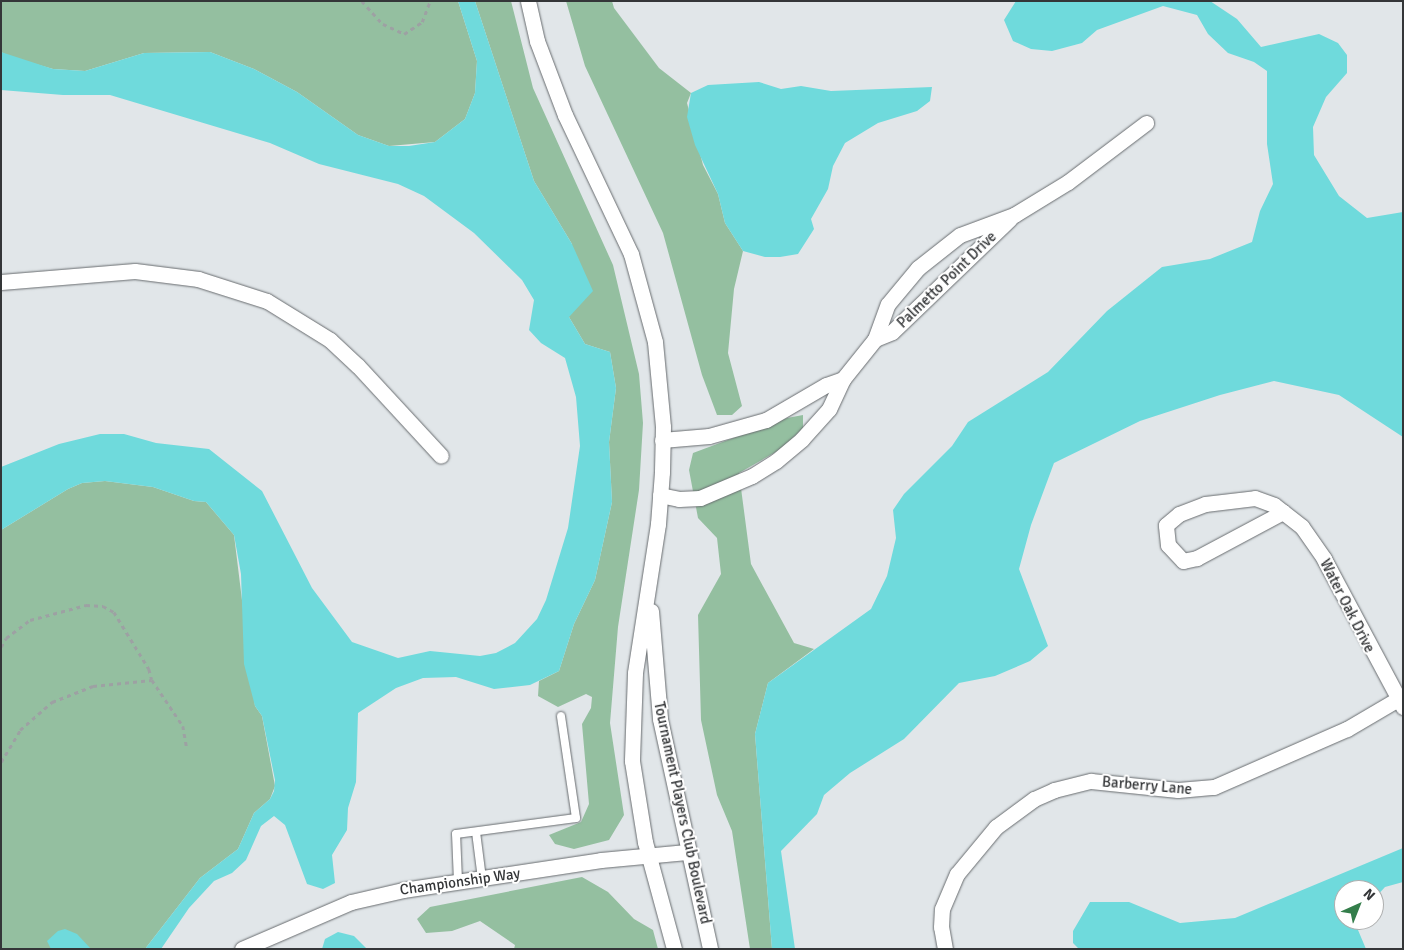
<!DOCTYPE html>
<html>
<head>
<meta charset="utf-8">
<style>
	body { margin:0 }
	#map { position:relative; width:1404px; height:950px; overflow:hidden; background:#e1e6e9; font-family:Signika,sans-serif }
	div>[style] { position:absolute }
	.green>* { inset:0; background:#94bfa0 }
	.water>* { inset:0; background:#6fdadc }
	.path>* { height:2.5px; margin-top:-1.25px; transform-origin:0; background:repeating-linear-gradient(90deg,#9da1a3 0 4px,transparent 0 8px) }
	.roads { filter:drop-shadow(0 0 1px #686c6f) drop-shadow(0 0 1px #686c6f) }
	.service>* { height:8px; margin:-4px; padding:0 4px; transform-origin:4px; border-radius:4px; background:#fff }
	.minor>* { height:15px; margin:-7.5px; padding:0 7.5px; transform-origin:7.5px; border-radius:7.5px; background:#fff }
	span { translate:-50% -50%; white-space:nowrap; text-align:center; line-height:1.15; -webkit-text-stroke:4px #fff; paint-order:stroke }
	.street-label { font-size:15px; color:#343638 }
	.frame { position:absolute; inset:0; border:2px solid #343638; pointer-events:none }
	.north { position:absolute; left:1334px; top:880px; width:50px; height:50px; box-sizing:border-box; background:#fff; border:1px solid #aeafaf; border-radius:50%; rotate:44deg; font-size:14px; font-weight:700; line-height:20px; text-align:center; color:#343638 }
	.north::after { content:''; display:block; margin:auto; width:18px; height:22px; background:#347e4b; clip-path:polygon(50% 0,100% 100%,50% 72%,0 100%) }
</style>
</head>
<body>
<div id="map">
	<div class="green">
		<i style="clip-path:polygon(1px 1px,458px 1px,477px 61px,475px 93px,465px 119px,435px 142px,389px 146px,358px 135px,297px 92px,254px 69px,210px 52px,144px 53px,85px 71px,53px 69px,11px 57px,1px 52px)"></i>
		<i style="clip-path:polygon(475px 1px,511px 1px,533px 88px,613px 265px,639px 374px,643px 423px,639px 490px,618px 627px,610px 723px,624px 815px,609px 840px,574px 849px,555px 844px,549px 835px,581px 822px,589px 804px,582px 724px,591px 708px,592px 697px,586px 694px,558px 707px,538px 696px,539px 681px,559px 671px,574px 624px,595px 580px,612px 502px,609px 442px,616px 388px,610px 352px,585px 344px,569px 317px,572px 244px,534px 181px)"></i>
		<i style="clip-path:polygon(566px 1px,612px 1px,614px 8px,659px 68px,691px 93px,687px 103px,703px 165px,718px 194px,725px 223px,743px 251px,734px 289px,728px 353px,742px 406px,732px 415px,717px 415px,702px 375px,663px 233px,585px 66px)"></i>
		<i style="clip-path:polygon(803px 415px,803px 428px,781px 449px,739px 473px,751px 564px,794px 643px,814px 649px,768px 683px,755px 734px,772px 949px,750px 949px,732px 831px,717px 795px,701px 720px,698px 615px,721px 574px,717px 538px,698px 518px,689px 470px,693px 453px,787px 418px)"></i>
		<i style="clip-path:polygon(105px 481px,153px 487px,194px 501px,206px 502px,234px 535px,255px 706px,262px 716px,275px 786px,270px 799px,254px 813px,238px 849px,200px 878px,145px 949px,1px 949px,1px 530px,68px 489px,82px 483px)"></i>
		<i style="clip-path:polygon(582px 877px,608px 892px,634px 919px,653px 930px,658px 949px,514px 949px,515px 945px,480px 921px,452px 931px,426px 933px,417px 919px,430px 907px)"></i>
	</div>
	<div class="water">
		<i style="clip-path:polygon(458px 1px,475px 1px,534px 181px,572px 244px,593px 291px,569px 317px,585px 344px,610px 352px,616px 388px,609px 442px,612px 502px,595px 580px,574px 624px,559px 671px,530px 685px,494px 689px,456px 677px,423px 678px,396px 688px,358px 713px,356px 782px,348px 808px,347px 830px,332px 855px,335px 883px,323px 889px,307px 884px,285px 825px,274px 816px,261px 826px,246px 860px,232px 873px,214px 881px,189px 908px,161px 949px,145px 949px,200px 878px,238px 849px,254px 813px,270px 799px,274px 791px,275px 780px,262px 716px,255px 706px,244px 664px,241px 574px,234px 535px,206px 502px,194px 501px,153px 487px,105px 481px,82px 483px,68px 489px,1px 530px,1px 467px,59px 444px,100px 434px,124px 434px,156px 443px,209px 449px,262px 491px,312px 588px,352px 642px,398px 658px,430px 651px,480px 656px,496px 653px,515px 643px,537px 619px,546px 600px,568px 528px,580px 446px,576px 397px,565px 358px,541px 343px,529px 330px,534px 300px,522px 280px,474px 233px,424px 196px,398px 184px,319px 164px,270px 143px,110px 95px,63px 95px,1px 90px,1px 52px,53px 69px,85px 71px,144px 53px,210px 52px,254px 69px,297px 92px,358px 135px,389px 146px,409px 146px,435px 142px,465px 119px,475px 93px,477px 61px)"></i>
		<i style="clip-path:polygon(1016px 1px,1210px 1px,1237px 19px,1261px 47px,1319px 34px,1338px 43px,1347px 55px,1347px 73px,1326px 97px,1313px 127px,1314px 155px,1339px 196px,1367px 218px,1403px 212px,1403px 437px,1339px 395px,1274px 381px,1220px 395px,1140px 421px,1054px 463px,1031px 525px,1019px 569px,1048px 646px,1030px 661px,995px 676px,959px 683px,904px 739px,850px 773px,824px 795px,817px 814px,781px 851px,795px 949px,772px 949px,755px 734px,768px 683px,871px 609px,887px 576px,896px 538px,893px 510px,904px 494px,952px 446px,968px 422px,1048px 372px,1107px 311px,1162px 267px,1210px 259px,1252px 242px,1260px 211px,1273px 184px,1267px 144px,1267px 71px,1254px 62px,1228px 53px,1208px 34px,1197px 15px,1163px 6px,1097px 30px,1082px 43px,1052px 51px,1031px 49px,1013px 41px,1004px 20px)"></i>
		<i style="clip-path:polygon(759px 82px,781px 89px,801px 86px,831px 91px,932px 87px,930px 101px,917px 111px,878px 123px,845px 143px,833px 166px,828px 189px,811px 219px,814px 229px,798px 254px,780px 257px,765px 257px,743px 251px,725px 223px,718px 194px,695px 145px,687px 117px,691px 93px,708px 85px)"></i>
		<i style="clip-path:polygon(1403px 848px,1403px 882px,1385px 887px,1374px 899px,1374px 890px,1344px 890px,1344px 920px,1359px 920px,1358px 930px,1366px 949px,1079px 949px,1073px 943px,1073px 931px,1090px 902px,1129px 902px,1180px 923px,1235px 918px)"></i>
		<i style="clip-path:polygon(65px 929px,77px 934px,91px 949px,51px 949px,47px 941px,58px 931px)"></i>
		<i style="clip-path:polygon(338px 932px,354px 936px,367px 949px,322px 949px,325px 939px)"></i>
	</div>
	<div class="path">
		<i style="left:89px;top:1px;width:33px"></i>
		<i style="left:362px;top:1px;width:31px;rotate:48deg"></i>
		<i style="left:383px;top:24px;width:23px;rotate:25deg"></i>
		<i style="left:404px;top:34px;width:22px;rotate:-34deg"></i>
		<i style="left:422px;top:22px;width:22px;rotate:-69deg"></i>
		<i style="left:1px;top:647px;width:10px;rotate:-61deg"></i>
		<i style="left:6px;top:638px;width:30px;rotate:-37deg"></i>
		<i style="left:30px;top:620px;width:58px;rotate:-15deg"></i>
		<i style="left:86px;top:605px;width:17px;rotate:3deg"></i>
		<i style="left:103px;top:606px;width:13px;rotate:29deg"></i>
		<i style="left:114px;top:612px;width:67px;rotate:58.4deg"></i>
		<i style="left:149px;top:669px;width:11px;rotate:75deg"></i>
		<i style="left:1px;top:762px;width:37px;rotate:-59deg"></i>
		<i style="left:20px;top:730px;width:43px;rotate:-41.2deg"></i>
		<i style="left:52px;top:702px;width:44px;rotate:-21.3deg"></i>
		<i style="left:93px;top:686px;width:59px;rotate:-5.8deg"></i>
		<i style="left:152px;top:680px;width:55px;rotate:56deg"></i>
		<i style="left:183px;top:726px;width:22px;rotate:80deg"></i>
	</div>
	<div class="roads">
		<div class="service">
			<i style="left:476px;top:832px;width:47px;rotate:82.7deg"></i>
			<i style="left:458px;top:881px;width:47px;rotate:-92.4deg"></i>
			<i style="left:456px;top:834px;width:121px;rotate:-7.6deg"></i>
			<i style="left:576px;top:818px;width:103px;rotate:-98.4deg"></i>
		</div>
		<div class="minor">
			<i style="left:528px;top:1px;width:41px;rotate:77.3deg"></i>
			<i style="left:537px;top:41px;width:79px;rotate:69.3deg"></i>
			<i style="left:565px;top:115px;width:154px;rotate:64.6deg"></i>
			<i style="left:631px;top:254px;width:91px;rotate:74.7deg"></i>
			<i style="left:655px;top:342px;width:85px;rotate:84.6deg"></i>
			<i style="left:663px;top:427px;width:45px;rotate:91.3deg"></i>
			<i style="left:662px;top:472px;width:52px;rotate:94.4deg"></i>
			<i style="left:658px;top:524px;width:151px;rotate:98.8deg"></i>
			<i style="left:635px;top:673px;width:88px;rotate:92deg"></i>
			<i style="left:632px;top:761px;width:82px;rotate:80.9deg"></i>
			<i style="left:645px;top:842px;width:111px;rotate:74.8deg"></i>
			<i style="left:1px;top:282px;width:134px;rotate:-4.7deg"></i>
			<i style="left:135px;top:271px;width:64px;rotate:7.2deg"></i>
			<i style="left:198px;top:279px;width:72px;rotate:17.7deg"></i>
			<i style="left:267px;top:301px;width:74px;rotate:31.8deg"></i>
			<i style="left:330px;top:340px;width:38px;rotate:43deg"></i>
			<i style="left:358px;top:366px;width:122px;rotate:47.3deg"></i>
			<i style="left:875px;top:339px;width:18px;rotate:-22deg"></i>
			<i style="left:892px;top:332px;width:163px;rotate:-43.8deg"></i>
			<i style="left:662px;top:440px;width:47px;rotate:-4.9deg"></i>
			<i style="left:709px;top:436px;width:59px;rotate:-15.7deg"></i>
			<i style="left:766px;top:420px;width:69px;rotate:-30.3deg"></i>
			<i style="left:826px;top:385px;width:18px;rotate:-19deg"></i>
			<i style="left:660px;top:495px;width:19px;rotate:12deg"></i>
			<i style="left:679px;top:499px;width:21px;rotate:-3deg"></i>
			<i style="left:700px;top:498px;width:56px;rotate:-22.9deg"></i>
			<i style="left:752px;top:476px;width:28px;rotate:-32deg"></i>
			<i style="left:776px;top:461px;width:34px;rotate:-40deg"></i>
			<i style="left:802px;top:439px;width:40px;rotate:-48deg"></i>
			<i style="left:829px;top:409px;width:33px;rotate:-65deg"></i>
			<i style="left:843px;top:379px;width:51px;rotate:-51.3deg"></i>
			<i style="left:875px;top:339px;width:37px;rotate:-70deg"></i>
			<i style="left:888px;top:304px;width:47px;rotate:-50.2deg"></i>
			<i style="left:918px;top:268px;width:53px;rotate:-38.2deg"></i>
			<i style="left:960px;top:235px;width:58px;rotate:-20.3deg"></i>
			<i style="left:1014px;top:215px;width:63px;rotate:-31.4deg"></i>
			<i style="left:1068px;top:182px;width:98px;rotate:-37.1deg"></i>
			<i style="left:1283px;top:512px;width:98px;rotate:151.9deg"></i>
			<i style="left:1197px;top:558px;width:14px;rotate:168deg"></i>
			<i style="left:1183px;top:561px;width:22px;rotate:-133deg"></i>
			<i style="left:1168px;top:545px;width:20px;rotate:-96deg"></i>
			<i style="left:1166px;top:525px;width:17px;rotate:-40deg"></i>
			<i style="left:1179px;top:514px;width:28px;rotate:-21deg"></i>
			<i style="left:1205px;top:504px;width:50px;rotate:-6.8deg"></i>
			<i style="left:1255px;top:498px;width:20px;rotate:20deg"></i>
			<i style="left:1274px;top:505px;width:11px;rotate:38deg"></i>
			<i style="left:1283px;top:512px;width:24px;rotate:38deg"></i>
			<i style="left:1302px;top:527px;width:39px;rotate:55deg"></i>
			<i style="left:1324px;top:559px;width:168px;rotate:61.9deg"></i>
			<i style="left:651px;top:611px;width:108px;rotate:85.2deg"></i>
			<i style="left:660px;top:719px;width:235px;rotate:77.7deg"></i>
			<i style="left:242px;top:949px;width:119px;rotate:-23.3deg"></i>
			<i style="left:351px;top:902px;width:53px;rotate:-13deg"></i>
			<i style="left:403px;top:890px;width:200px;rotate:-8.6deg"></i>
			<i style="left:601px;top:860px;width:86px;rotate:-5.3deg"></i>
			<i style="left:945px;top:949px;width:22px;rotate:-100deg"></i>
			<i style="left:941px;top:927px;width:18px;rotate:-87deg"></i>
			<i style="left:942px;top:909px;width:38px;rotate:-67deg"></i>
			<i style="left:957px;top:874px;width:61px;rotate:-50.3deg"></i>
			<i style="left:996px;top:827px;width:47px;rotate:-36.4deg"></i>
			<i style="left:1034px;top:799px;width:22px;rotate:-24deg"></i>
			<i style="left:1054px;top:790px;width:38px;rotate:-14deg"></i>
			<i style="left:1091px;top:781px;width:87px;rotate:5.9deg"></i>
			<i style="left:1178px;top:790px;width:36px;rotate:-5deg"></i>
			<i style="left:1214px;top:787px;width:145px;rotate:-23.6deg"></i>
			<i style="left:1347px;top:729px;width:65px;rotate:-30.5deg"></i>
		</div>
	</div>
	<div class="street-label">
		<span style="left:947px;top:280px;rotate:-44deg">Palmetto Point Drive</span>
		<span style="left:1347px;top:606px;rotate:63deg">Water Oak Drive</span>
		<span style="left:1147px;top:786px;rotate:5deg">Barberry Lane</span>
		<span style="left:682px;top:813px;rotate:78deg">Tournament Players Club Boulevard</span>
		<span style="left:460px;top:882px;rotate:-8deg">Championship Way</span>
	</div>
	<div class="frame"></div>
	<div class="north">N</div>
</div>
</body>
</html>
